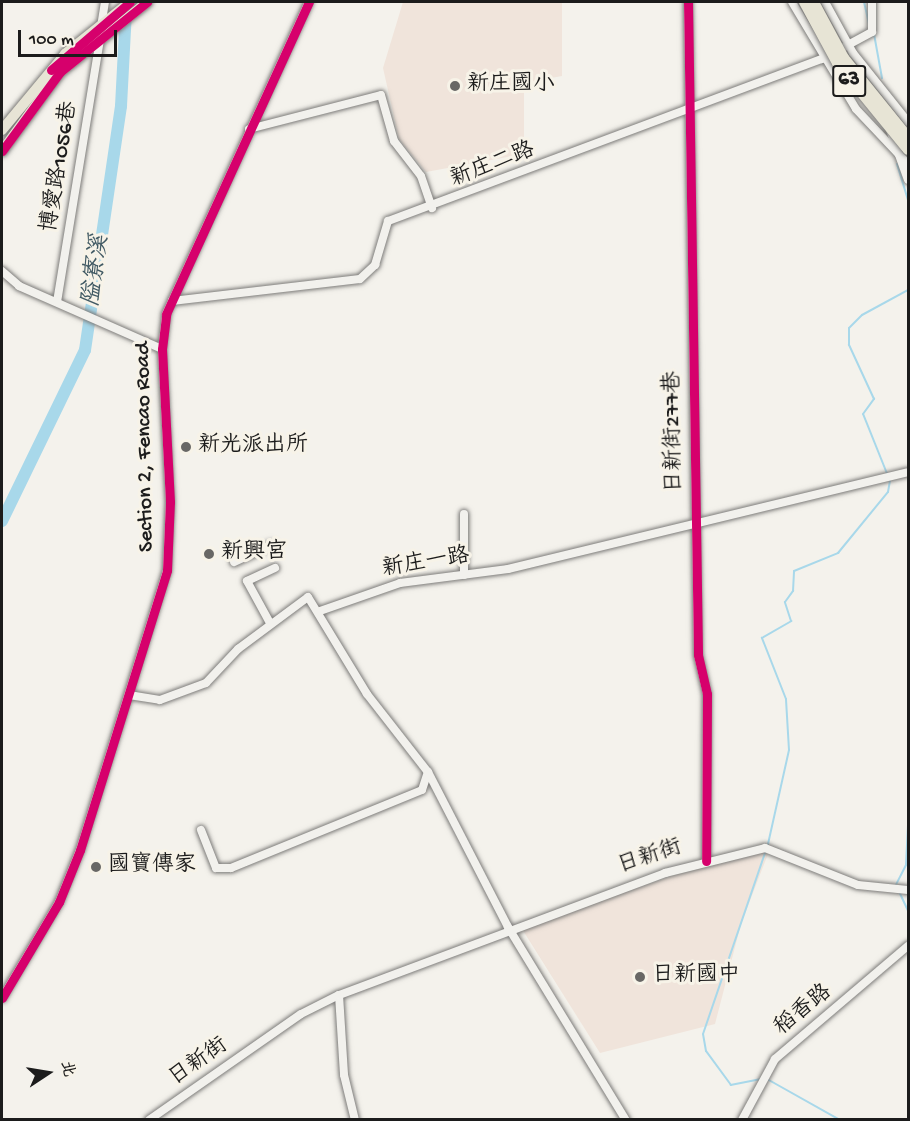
<!DOCTYPE html>
<html>
<head>
<meta charset="utf-8">
<style>
	body { margin:0 }
	#map { position:relative; width:910px; height:1121px; overflow:hidden; background:#f4f2ec; font-family:"Gochi Hand","LXGW WenKai TC",sans-serif }
	div>[style] { position:absolute }
	.built>* { inset:0; background:#f0e4db }
	.stream>* { height:2px; margin:-1px; padding:0 1px; transform-origin:1px; border-radius:1px; background:#a8d8ea }
	.river>* { height:12px; margin:-6px; padding:0 6px; transform-origin:6px; border-radius:6px; background:#a8d8ea }
	.roads { filter:drop-shadow(0 0 2px #7d7c7a) drop-shadow(0 0 2px #7d7c7a) }
	.minor>* { height:8px; margin:-4px; padding:0 4px; transform-origin:4px; border-radius:4px; background:#f2f1ed }
	.major>* { height:10px; margin:-5px; padding:0 5px; transform-origin:5px; border-radius:5px; background:#e7e4d5 }
	.bridges { filter:drop-shadow(0 0 2px #7d7c7a) drop-shadow(0 0 2px #7d7c7a) }
	.major-bridge>* { height:10px; margin:-5px; padding:0 5px; transform-origin:5px; border-radius:5px; background:#e7e4d5 }
	.cycleway>* { height:9px; margin:-4.5px; padding:0 4.5px; transform-origin:4.5px; border-radius:4.5px; background:#d6006c }
	.dots>* { width:16px; height:16px; translate:-50% -50%; box-sizing:border-box; border:3px solid #f7f3e8; border-radius:50% }
	span { translate:-50% -50%; white-space:nowrap; text-align:center; line-height:1.15; -webkit-text-stroke:6px #f7f3e8; paint-order:stroke }
	.shield-label span { padding:2px 4px; background:#f7f3e8; border:2px solid; border-radius:4px; -webkit-text-stroke-width:0 }
	.shield-label { font-size:21px; color:#1c1c1c; font-weight:700 }
	.poi-label { font-size:22px; color:#1c1c1c }
	.left { translate:0 -50%; text-align:left }
	.street-label { font-size:22px; color:#1c1c1c }
	.water-label { font-size:24px; color:#415a64; font-style:italic }
	.frame { position:absolute; inset:0; border:3px solid #1c1c1c; pointer-events:none }
	.north { position:absolute; left:18px; top:1043px; width:60px; height:60px; -webkit-text-stroke:4px #f7f3e8; paint-order:stroke; rotate:78deg; font-size:16px; font-weight:700; line-height:24px; text-align:center; color:#1c1c1c }
	.north::after { content:''; display:block; margin:auto; width:21px; height:27px; background:#1c1c1c; clip-path:polygon(50% 0,100% 100%,50% 72%,0 100%) }
	.scale { position:absolute; left:18px; top:30px; width:99px; height:27px; box-sizing:border-box; border:3px solid #1c1c1c; border-top:0; padding-left:8px; font-size:18px; line-height:21px; white-space:nowrap; color:#1c1c1c; -webkit-text-stroke:4px #f7f3e8; paint-order:stroke }
</style>
</head>
<body>
<div id="map">
	<div class="built">
		<i style="clip-path:polygon(403px 2px,562px 2px,562px 76px,524px 83px,524px 154px,426px 172px,399px 139px,383px 68px)"></i>
		<i style="clip-path:polygon(761px 851px,768px 854px,741px 924px,715px 1024px,600px 1053px,522px 929px,703px 865px)"></i>
	</div>
	<div class="stream">
		<i style="left:864px;top:2px;width:23px;rotate:77deg"></i>
		<i style="left:874px;top:34px;width:45px;rotate:79.7deg"></i>
		<i style="left:897px;top:164px;width:38px;rotate:73deg"></i>
		<i style="left:908px;top:825px;width:40px;rotate:92.9deg"></i>
		<i style="left:906px;top:865px;width:22px;rotate:117deg"></i>
		<i style="left:896px;top:885px;width:29px;rotate:65deg"></i>
		<i style="left:761px;top:1079px;width:31px;rotate:169deg"></i>
		<i style="left:731px;top:1085px;width:42px;rotate:-126.3deg"></i>
		<i style="left:706px;top:1051px;width:17px;rotate:-100deg"></i>
		<i style="left:703px;top:1034px;width:201px;rotate:-71.1deg"></i>
		<i style="left:768px;top:844px;width:96px;rotate:-77.4deg"></i>
		<i style="left:789px;top:750px;width:51px;rotate:-93.4deg"></i>
		<i style="left:786px;top:699px;width:66px;rotate:-111.5deg"></i>
		<i style="left:762px;top:638px;width:34px;rotate:-30deg"></i>
		<i style="left:791px;top:621px;width:20px;rotate:-108deg"></i>
		<i style="left:785px;top:602px;width:14px;rotate:-54deg"></i>
		<i style="left:793px;top:591px;width:20px;rotate:-87deg"></i>
		<i style="left:794px;top:571px;width:48px;rotate:-22.2deg"></i>
		<i style="left:838px;top:553px;width:79px;rotate:-50.7deg"></i>
		<i style="left:888px;top:492px;width:11px;rotate:-80deg"></i>
		<i style="left:890px;top:481px;width:72px;rotate:-111.9deg"></i>
		<i style="left:863px;top:414px;width:19px;rotate:-54deg"></i>
		<i style="left:874px;top:399px;width:60px;rotate:-114.8deg"></i>
		<i style="left:849px;top:345px;width:17px;rotate:-90deg"></i>
		<i style="left:849px;top:328px;width:18px;rotate:-45deg"></i>
		<i style="left:862px;top:315px;width:52px;rotate:-28.5deg"></i>
		<i style="left:767px;top:1079px;width:84px;rotate:29.3deg"></i>
	</div>
	<div class="river">
		<i style="left:2px;top:521px;width:190px;rotate:-64.1deg"></i>
		<i style="left:85px;top:350px;width:247px;rotate:-81.6deg"></i>
		<i style="left:121px;top:106px;width:95px;rotate:-87deg"></i>
	</div>
	<div class="roads">
		<div class="minor">
			<i style="left:688px;top:2px;width:653px;rotate:89.12deg"></i>
			<i style="left:698px;top:655px;width:40px;rotate:77deg"></i>
			<i style="left:707px;top:694px;width:167px;rotate:90.3deg"></i>
			<i style="left:792px;top:2px;width:125px;rotate:59.1deg"></i>
			<i style="left:856px;top:109px;width:76px;rotate:46.6deg"></i>
			<i style="left:825px;top:2px;width:58px;rotate:61.2deg"></i>
			<i style="left:853px;top:53px;width:88px;rotate:51.4deg"></i>
			<i style="left:101px;top:27px;width:25px;rotate:-81deg"></i>
			<i style="left:249px;top:129px;width:136px;rotate:-14.4deg"></i>
			<i style="left:381px;top:95px;width:48px;rotate:74.2deg"></i>
			<i style="left:394px;top:141px;width:44px;rotate:52.4deg"></i>
			<i style="left:421px;top:176px;width:34px;rotate:71deg"></i>
			<i style="left:890px;top:130px;width:53px;rotate:70.2deg"></i>
			<i style="left:2px;top:271px;width:23px;rotate:41deg"></i>
			<i style="left:19px;top:286px;width:156px;rotate:23.8deg"></i>
			<i style="left:172px;top:301px;width:189px;rotate:-6.7deg"></i>
			<i style="left:360px;top:279px;width:21px;rotate:-43deg"></i>
			<i style="left:375px;top:265px;width:46px;rotate:-73.5deg"></i>
			<i style="left:388px;top:221px;width:463px;rotate:-20.5deg"></i>
			<i style="left:822px;top:59px;width:57px;rotate:-28.4deg"></i>
			<i style="left:872px;top:32px;width:30px;rotate:-90deg"></i>
			<i style="left:57px;top:302px;width:266px;rotate:-80.7deg"></i>
			<i style="left:234px;top:562px;width:41px;rotate:-24.7deg"></i>
			<i style="left:464px;top:575px;width:61px;rotate:-90deg"></i>
			<i style="left:320px;top:611px;width:85px;rotate:-19.3deg"></i>
			<i style="left:400px;top:583px;width:109px;rotate:-7.4deg"></i>
			<i style="left:508px;top:569px;width:412px;rotate:-13.6deg"></i>
			<i style="left:270px;top:623px;width:48px;rotate:-118.7deg"></i>
			<i style="left:247px;top:581px;width:31px;rotate:-25deg"></i>
			<i style="left:129px;top:695px;width:31px;rotate:9deg"></i>
			<i style="left:160px;top:700px;width:49px;rotate:-20.3deg"></i>
			<i style="left:206px;top:683px;width:47px;rotate:-46.7deg"></i>
			<i style="left:238px;top:649px;width:87px;rotate:-36.6deg"></i>
			<i style="left:308px;top:597px;width:114px;rotate:58.7deg"></i>
			<i style="left:367px;top:694px;width:99px;rotate:52deg"></i>
			<i style="left:428px;top:772px;width:174px;rotate:62.7deg"></i>
			<i style="left:508px;top:927px;width:226px;rotate:58.6deg"></i>
			<i style="left:201px;top:830px;width:41px;rotate:68.5deg"></i>
			<i style="left:216px;top:868px;width:15px"></i>
			<i style="left:231px;top:868px;width:206px;rotate:-22.2deg"></i>
			<i style="left:422px;top:790px;width:19px;rotate:-72deg"></i>
			<i style="left:339px;top:995px;width:80px;rotate:86.4deg"></i>
			<i style="left:344px;top:1075px;width:46px;rotate:76.3deg"></i>
			<i style="left:2px;top:998px;width:112px;rotate:-59.3deg"></i>
			<i style="left:59px;top:902px;width:56px;rotate:-68deg"></i>
			<i style="left:80px;top:850px;width:293px;rotate:-72.7deg"></i>
			<i style="left:167px;top:570px;width:68px;rotate:-87.5deg"></i>
			<i style="left:170px;top:502px;width:153px;rotate:-93deg"></i>
			<i style="left:162px;top:349px;width:35px;rotate:-83deg"></i>
			<i style="left:166px;top:314px;width:343px;rotate:-65.4deg"></i>
			<i style="left:149px;top:1120px;width:185px;rotate:-34.9deg"></i>
			<i style="left:301px;top:1014px;width:42px;rotate:-26.6deg"></i>
			<i style="left:339px;top:995px;width:348px;rotate:-20.5deg"></i>
			<i style="left:665px;top:873px;width:103px;rotate:-14deg"></i>
			<i style="left:765px;top:848px;width:100px;rotate:21.7deg"></i>
			<i style="left:858px;top:885px;width:50px;rotate:5.7deg"></i>
			<i style="left:742px;top:1120px;width:69px;rotate:-61.6deg"></i>
			<i style="left:775px;top:1059px;width:175px;rotate:-40.4deg"></i>
		</div>
		<div class="major">
			<i style="left:2px;top:130px;width:99px;rotate:-50.3deg"></i>
			<i style="left:65px;top:54px;width:83px;rotate:-38.7deg"></i>
			<i style="left:2px;top:151px;width:98px;rotate:-53.7deg"></i>
			<i style="left:60px;top:72px;width:112px;rotate:-38.8deg"></i>
		</div>
	</div>
	<div class="bridges">
		<div class="major-bridge">
			<i style="left:804px;top:2px;width:69px;rotate:61.6deg"></i>
			<i style="left:837px;top:63px;width:112px;rotate:50.8deg"></i>
			<i style="left:814px;top:2px;width:64px;rotate:61.8deg"></i>
			<i style="left:844px;top:58px;width:102px;rotate:51deg"></i>
		</div>
	</div>
	<div class="cycleway">
		<i style="left:688px;top:2px;width:653px;rotate:89.12deg"></i>
		<i style="left:698px;top:655px;width:40px;rotate:77deg"></i>
		<i style="left:707px;top:694px;width:167px;rotate:90.3deg"></i>
		<i style="left:51px;top:70px;width:104px;rotate:-40.7deg"></i>
		<i style="left:2px;top:151px;width:98px;rotate:-53.7deg"></i>
		<i style="left:60px;top:72px;width:112px;rotate:-38.8deg"></i>
		<i style="left:2px;top:998px;width:112px;rotate:-59.3deg"></i>
		<i style="left:59px;top:902px;width:56px;rotate:-68deg"></i>
		<i style="left:80px;top:850px;width:293px;rotate:-72.7deg"></i>
		<i style="left:167px;top:570px;width:68px;rotate:-87.5deg"></i>
		<i style="left:170px;top:502px;width:153px;rotate:-93deg"></i>
		<i style="left:162px;top:349px;width:35px;rotate:-83deg"></i>
		<i style="left:166px;top:314px;width:343px;rotate:-65.4deg"></i>
	</div>
	<div class="dots">
		<i style="left:455px;top:86px;background:#686765"></i>
		<i style="left:186px;top:447px;background:#686765"></i>
		<i style="left:209px;top:554px;background:#686765"></i>
		<i style="left:96px;top:867px;background:#686765"></i>
		<i style="left:640px;top:977px;background:#686765"></i>
	</div>
	<div class="shield-label">
		<span style="left:849px;top:81px">63</span>
	</div>
	<div class="poi-label">
		<span class="left" style="left:467px;top:86px">新庄國小</span>
		<span class="left" style="left:198px;top:447px">新光派出所</span>
		<span class="left" style="left:221px;top:554px">新興宮</span>
		<span class="left" style="left:108px;top:867px">國寶傳家</span>
		<span class="left" style="left:652px;top:977px">日新國中</span>
	</div>
	<div class="street-label">
		<span style="left:493px;top:166px;rotate:-21deg">新庄二路</span>
		<span style="left:61px;top:167px;rotate:-81deg">博愛路1056巷</span>
		<span style="left:675px;top:432px;rotate:-91deg">日新街277巷</span>
		<span style="left:146px;top:447px;rotate:-91deg">Section 2, Fencao Road</span>
		<span style="left:426px;top:564px;rotate:-9deg">新庄一路</span>
		<span style="left:650px;top:858px;rotate:-18deg">日新街</span>
		<span style="left:804px;top:1011px;rotate:-39deg">稻香路</span>
		<span style="left:199px;top:1063px;rotate:-35deg">日新街</span>
	</div>
	<div class="water-label">
		<span style="left:97px;top:271px;rotate:-82deg">隘寮溪</span>
	</div>
	<div class="frame"></div>
	<div class="north">北</div>
	<div class="scale">100 m</div>
</div>
</body>
</html>
